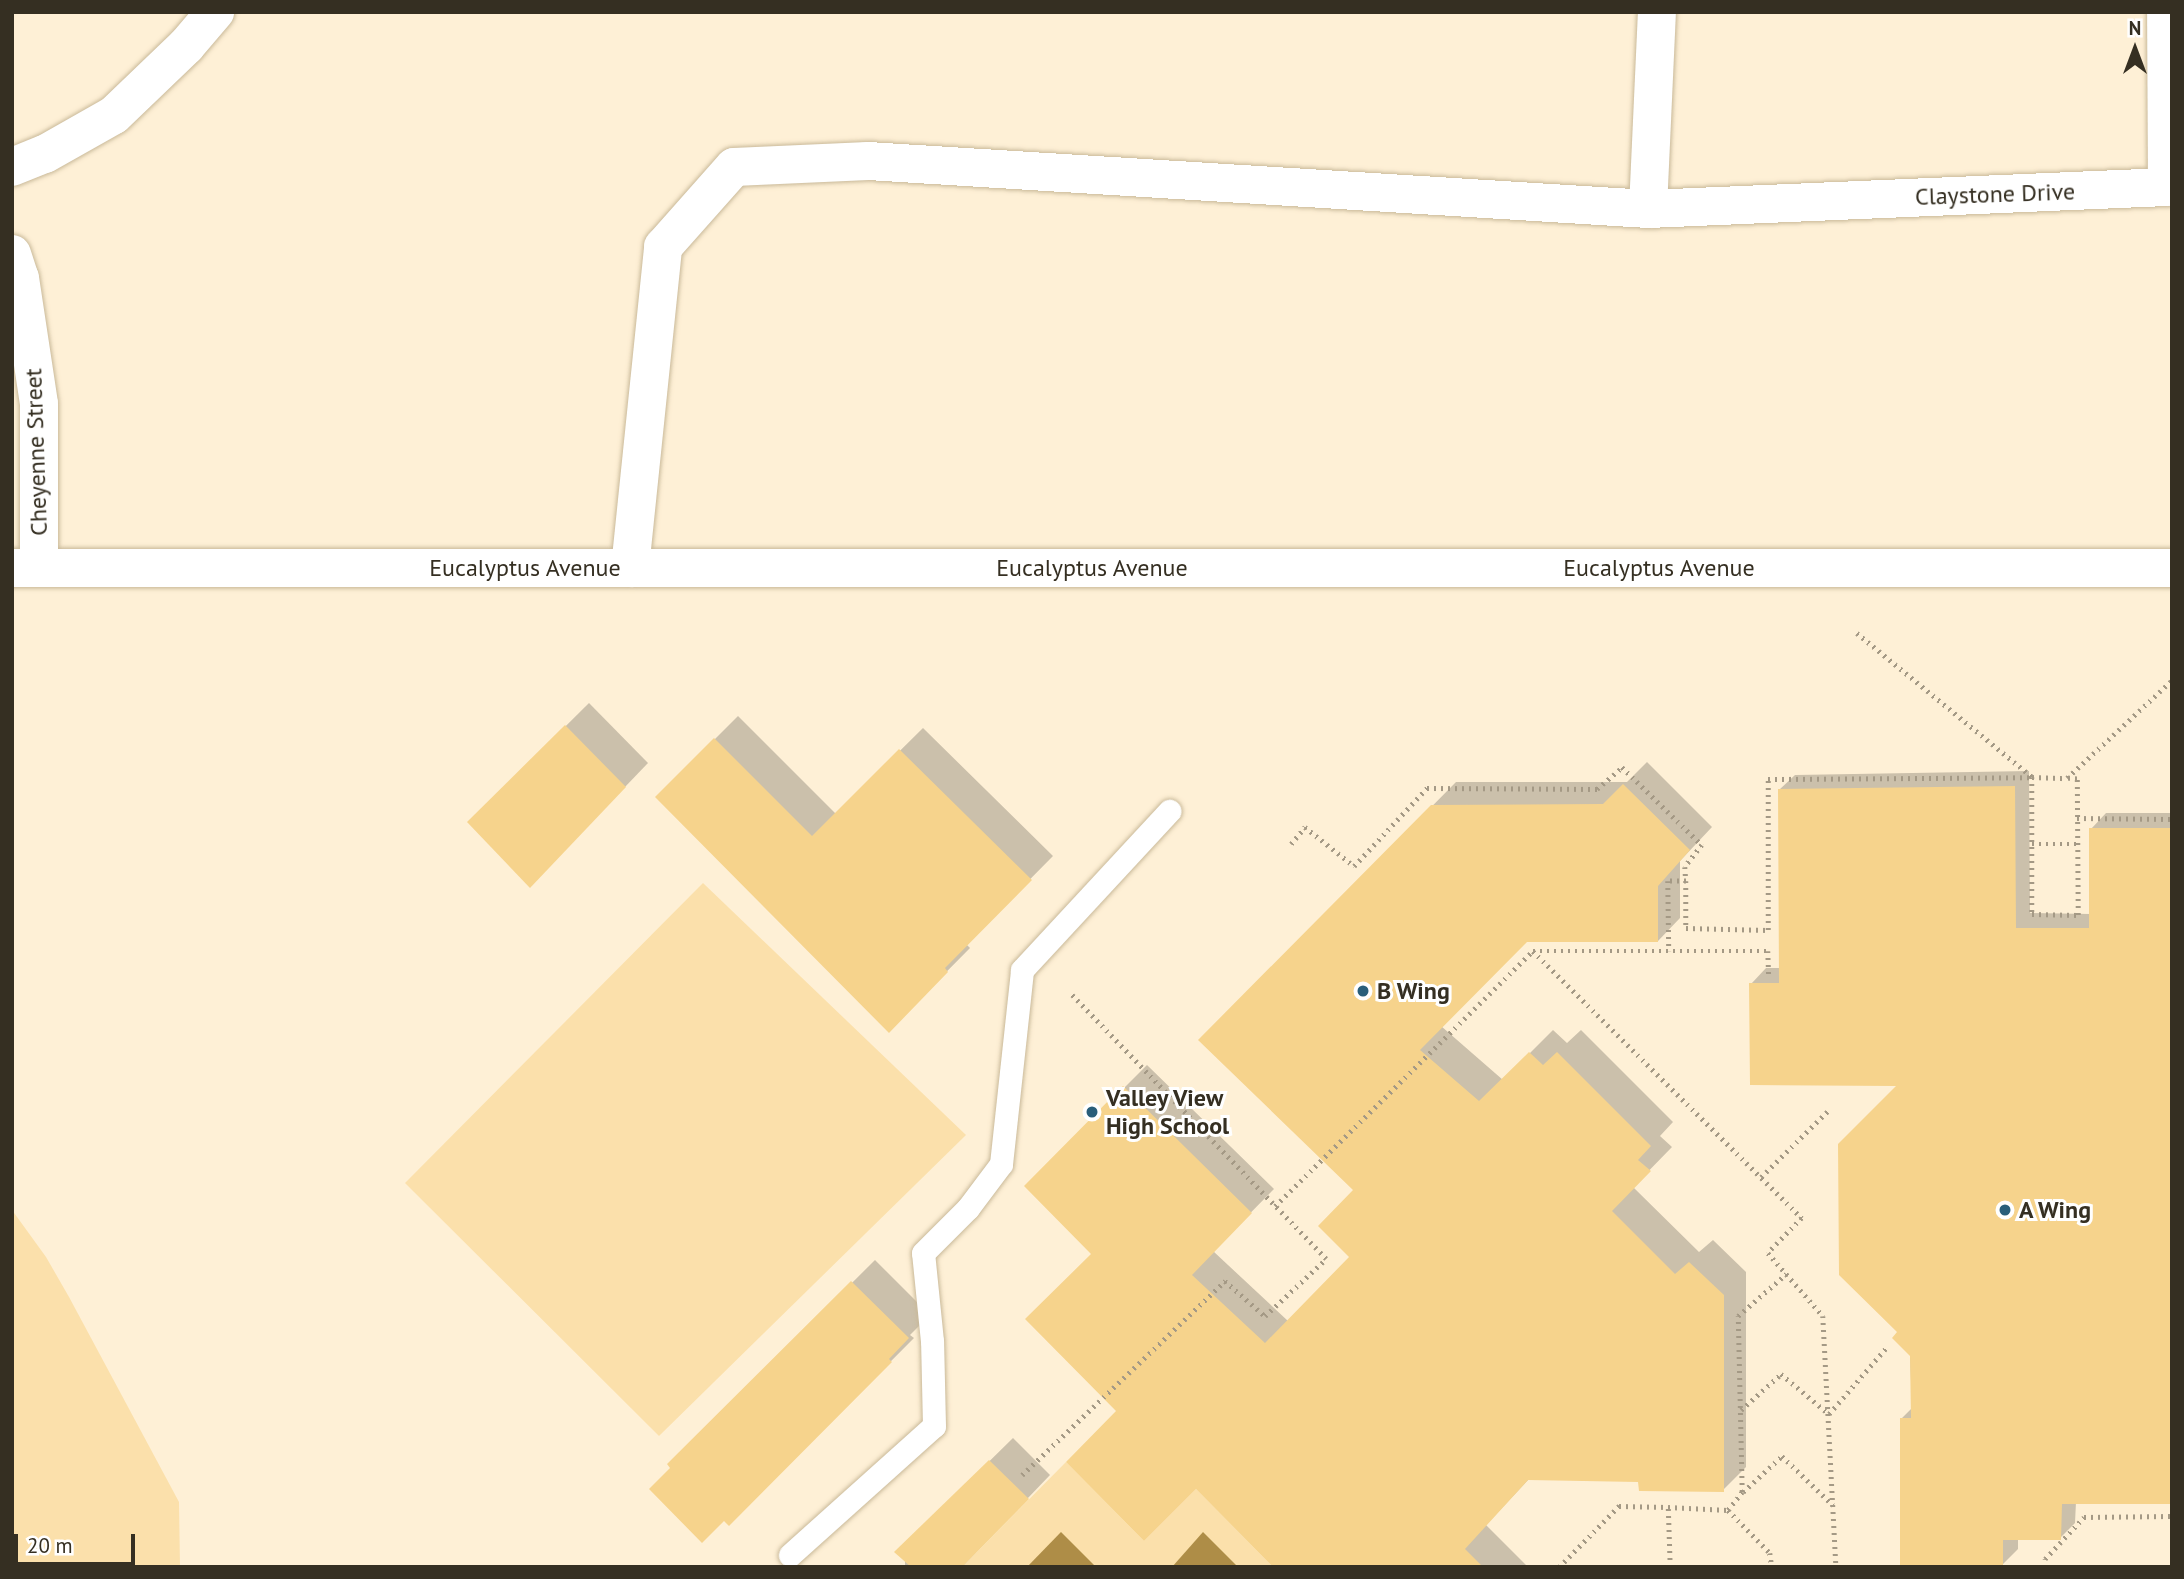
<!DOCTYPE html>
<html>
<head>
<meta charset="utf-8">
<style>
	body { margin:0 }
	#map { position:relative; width:2184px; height:1579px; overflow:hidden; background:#fef0d6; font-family:"PT Sans",sans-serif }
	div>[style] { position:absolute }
	.green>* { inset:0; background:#fbe0ab }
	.water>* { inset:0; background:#ae8d47 }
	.shadow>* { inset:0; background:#0003 }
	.building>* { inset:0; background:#f6d38c }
	.path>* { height:4.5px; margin-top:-2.25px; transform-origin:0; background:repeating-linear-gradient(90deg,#a49985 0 2px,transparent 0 7px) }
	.roads { filter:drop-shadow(0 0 2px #c9b999) drop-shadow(0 0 2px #c9b999) }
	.service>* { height:23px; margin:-11.5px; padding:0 11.5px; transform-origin:11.5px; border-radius:11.5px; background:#fff }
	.minor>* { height:38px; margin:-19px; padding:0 19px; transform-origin:19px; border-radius:19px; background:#fff }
	.secondary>* { height:38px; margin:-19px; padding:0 19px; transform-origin:19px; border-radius:19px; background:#fff }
	.dots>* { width:19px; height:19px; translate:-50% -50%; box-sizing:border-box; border:4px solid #fff; border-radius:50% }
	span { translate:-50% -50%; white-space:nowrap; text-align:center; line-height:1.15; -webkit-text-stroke:6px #fff; paint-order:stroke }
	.street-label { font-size:24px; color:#352f22 }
	.poi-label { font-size:24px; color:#352f22; font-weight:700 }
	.left { translate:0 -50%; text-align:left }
	.frame { position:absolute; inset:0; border:14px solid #352f22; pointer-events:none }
	.north { position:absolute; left:2100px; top:14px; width:70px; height:70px; -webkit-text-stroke:5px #fff; paint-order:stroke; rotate:0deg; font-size:19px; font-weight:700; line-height:28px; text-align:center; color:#352f22 }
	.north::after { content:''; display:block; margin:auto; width:24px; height:32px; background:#352f22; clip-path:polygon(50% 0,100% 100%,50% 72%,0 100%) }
	.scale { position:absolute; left:14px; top:1534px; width:121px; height:32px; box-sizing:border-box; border:4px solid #352f22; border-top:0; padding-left:9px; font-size:21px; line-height:24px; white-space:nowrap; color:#352f22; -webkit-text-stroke:5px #fff; paint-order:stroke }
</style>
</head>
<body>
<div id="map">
	<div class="green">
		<i style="clip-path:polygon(703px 883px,966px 1135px,659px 1436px,405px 1183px)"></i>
		<i style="clip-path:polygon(12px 1210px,46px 1257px,69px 1297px,179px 1502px,180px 1567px,12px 1567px)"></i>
		<i style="clip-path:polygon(1066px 1462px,1144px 1541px,1196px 1489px,1273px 1567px,962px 1567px)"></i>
	</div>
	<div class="water">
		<i style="clip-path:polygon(1061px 1532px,1096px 1567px,1027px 1567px)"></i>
		<i style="clip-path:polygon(1203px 1532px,1238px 1567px,1172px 1567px)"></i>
	</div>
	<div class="shadow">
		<i style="clip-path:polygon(589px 703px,648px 763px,552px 863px,469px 822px)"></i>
		<i style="clip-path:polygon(738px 716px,836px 814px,923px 728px,1053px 856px,966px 944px,970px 948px,889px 1030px,657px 797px)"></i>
		<i style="clip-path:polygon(1647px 762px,1712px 827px,1680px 861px,1680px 918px,1658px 941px,1527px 941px,1441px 1026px,1503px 1080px,1553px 1030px,1567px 1043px,1581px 1030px,1673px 1122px,1660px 1136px,1672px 1147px,1633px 1187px,1699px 1252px,1713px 1240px,1746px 1272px,1746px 1467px,1723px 1490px,1639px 1481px,1529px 1479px,1486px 1525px,1528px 1567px,1275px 1567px,1119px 1411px,1094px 1254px,1026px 1186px,1147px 1065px,1274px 1189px,1213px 1251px,1288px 1321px,1351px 1257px,1355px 1190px,1201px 1040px,1456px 782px,1627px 782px)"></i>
		<i style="clip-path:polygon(2029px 771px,2030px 913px,2091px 914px,2091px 829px,2106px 813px,2172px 813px,2172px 1502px,2076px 1502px,2075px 1523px,2060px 1538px,2018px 1538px,2018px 1549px,2003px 1564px,1901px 1419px,1912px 1408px,1900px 1085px,1751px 984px,1766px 968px,1780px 968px,1779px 790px,1795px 775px)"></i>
		<i style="clip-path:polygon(875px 1260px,930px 1315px,910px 1335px,914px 1338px,729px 1524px,670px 1464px)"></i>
		<i style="clip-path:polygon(1013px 1438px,1050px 1475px,962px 1567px,905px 1567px,905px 1559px,897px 1552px)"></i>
	</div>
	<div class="building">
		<i style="clip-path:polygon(565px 725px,626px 787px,530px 888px,467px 822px)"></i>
		<i style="clip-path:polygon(714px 738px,812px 836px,899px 749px,1032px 880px,945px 968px,948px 972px,889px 1033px,655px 797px)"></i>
		<i style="clip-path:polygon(1623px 784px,1690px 850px,1658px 886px,1658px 942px,1527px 942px,1420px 1050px,1479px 1101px,1529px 1052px,1543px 1065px,1557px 1052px,1651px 1146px,1638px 1160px,1651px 1171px,1612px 1211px,1675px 1274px,1689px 1262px,1724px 1295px,1724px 1492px,1639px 1491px,1638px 1482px,1528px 1480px,1465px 1549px,1483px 1567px,1273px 1567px,1196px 1489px,1144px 1541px,1066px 1462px,1116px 1411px,1025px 1319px,1091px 1254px,1024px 1186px,1123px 1086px,1252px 1213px,1192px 1275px,1265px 1343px,1349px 1257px,1318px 1226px,1353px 1190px,1198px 1040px,1431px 805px,1603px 804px)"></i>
		<i style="clip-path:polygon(2015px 786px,2016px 928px,2089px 928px,2089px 828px,2172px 828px,2172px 1504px,2062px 1504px,2061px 1540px,2003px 1540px,2003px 1566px,1900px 1567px,1900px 1418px,1911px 1418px,1910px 1356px,1892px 1338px,1897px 1332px,1839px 1275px,1838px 1144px,1896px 1086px,1750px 1085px,1749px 983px,1779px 983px,1778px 789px)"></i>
		<i style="clip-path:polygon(851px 1281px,909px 1338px,889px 1359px,892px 1362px,729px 1526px,724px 1521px,702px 1543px,649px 1489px,670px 1468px,667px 1464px)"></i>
		<i style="clip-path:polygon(989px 1460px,1029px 1499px,962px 1567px,911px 1567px,894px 1552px)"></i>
	</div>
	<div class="path">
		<i style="left:1857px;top:633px;width:227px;rotate:39.4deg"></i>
		<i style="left:2032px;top:777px;width:35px;rotate:2deg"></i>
		<i style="left:2067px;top:778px;width:144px;rotate:-43deg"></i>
		<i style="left:2077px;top:818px;width:95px;rotate:0.6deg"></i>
		<i style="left:1291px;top:844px;width:22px;rotate:-51deg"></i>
		<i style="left:1305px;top:827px;width:63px;rotate:38.5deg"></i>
		<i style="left:1354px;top:866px;width:107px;rotate:-46.9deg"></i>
		<i style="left:1427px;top:788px;width:170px;rotate:0.3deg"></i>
		<i style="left:1597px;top:789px;width:33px;rotate:-41deg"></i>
		<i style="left:1622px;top:767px;width:112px;rotate:44.3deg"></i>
		<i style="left:1702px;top:845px;width:28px;rotate:128deg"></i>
		<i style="left:1685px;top:867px;width:14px;rotate:86deg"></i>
		<i style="left:1686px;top:881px;width:18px;rotate:180deg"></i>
		<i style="left:1668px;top:881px;width:70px;rotate:89.2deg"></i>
		<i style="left:2032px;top:844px;width:46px"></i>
		<i style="left:1686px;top:881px;width:47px;rotate:90deg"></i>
		<i style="left:1686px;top:928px;width:82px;rotate:1.4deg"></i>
		<i style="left:1768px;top:930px;width:151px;rotate:-90deg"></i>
		<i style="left:1768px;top:779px;width:264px;rotate:-0.4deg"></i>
		<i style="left:2032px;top:777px;width:137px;rotate:90deg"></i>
		<i style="left:2032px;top:914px;width:46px;rotate:1.2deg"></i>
		<i style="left:2078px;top:915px;width:136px;rotate:-90.4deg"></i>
		<i style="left:2077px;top:779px;width:10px;rotate:-174deg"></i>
		<i style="left:1533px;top:951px;width:379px;rotate:44.8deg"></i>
		<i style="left:1802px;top:1218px;width:49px;rotate:134.2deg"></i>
		<i style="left:1768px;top:1253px;width:84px;rotate:48.9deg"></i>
		<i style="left:1823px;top:1316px;width:251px;rotate:87deg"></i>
		<i style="left:1761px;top:1177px;width:97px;rotate:-44.6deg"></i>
		<i style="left:1275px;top:1206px;width:363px;rotate:-44.7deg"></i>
		<i style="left:1533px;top:951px;width:235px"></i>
		<i style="left:1768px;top:951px;width:27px;rotate:88deg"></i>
		<i style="left:1741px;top:1410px;width:54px;rotate:-42deg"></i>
		<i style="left:1781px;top:1374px;width:62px;rotate:39.8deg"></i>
		<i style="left:1829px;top:1414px;width:87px;rotate:-49.2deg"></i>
		<i style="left:1022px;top:1475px;width:281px;rotate:-43.7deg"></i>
		<i style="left:1225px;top:1281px;width:53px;rotate:41.2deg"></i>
		<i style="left:1265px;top:1316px;width:83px;rotate:-43.1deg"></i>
		<i style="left:1326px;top:1259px;width:369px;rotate:-133.9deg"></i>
		<i style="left:1743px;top:1492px;width:53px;rotate:-42.7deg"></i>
		<i style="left:1782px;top:1456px;width:71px;rotate:43.9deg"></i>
		<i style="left:1728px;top:1510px;width:23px;rotate:-52deg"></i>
		<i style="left:1742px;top:1492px;width:176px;rotate:-91.3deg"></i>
		<i style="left:1738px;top:1316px;width:64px;rotate:-41.2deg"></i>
		<i style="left:1559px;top:1567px;width:86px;rotate:-45.5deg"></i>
		<i style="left:1619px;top:1506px;width:49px;rotate:1.2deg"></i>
		<i style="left:1670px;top:1567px;width:60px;rotate:-91.9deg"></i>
		<i style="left:1668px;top:1507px;width:60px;rotate:2.9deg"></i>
		<i style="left:1728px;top:1510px;width:60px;rotate:45.7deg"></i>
		<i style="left:1770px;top:1553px;width:14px;rotate:82deg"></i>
		<i style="left:2045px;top:1567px;width:8px;rotate:-90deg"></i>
		<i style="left:2045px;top:1559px;width:57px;rotate:-47.1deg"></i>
		<i style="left:2084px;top:1517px;width:88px;rotate:-0.7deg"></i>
	</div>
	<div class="roads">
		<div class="service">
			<i style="left:790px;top:1555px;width:193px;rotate:-41.9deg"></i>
			<i style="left:934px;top:1426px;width:85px;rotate:-91.3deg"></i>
			<i style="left:932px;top:1341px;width:88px;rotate:-95.8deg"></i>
			<i style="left:923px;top:1253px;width:64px;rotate:-45deg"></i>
			<i style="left:968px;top:1208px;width:55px;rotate:-53.1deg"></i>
			<i style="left:1001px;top:1164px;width:195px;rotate:-83.8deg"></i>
			<i style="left:1022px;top:970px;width:217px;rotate:-47.2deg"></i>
		</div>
		<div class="minor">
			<i style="left:12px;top:167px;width:35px;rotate:-22deg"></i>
			<i style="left:45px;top:154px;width:79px;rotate:-29.5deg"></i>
			<i style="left:114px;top:115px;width:100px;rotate:-43.8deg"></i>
			<i style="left:186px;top:46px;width:45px;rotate:-49.5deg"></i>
			<i style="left:1648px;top:209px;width:197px;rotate:-87.4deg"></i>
			<i style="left:12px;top:254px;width:25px;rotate:72deg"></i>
			<i style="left:20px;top:278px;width:127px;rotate:81.4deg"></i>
			<i style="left:39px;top:404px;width:164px;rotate:90deg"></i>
			<i style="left:630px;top:568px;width:323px;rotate:-84.1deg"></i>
			<i style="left:663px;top:247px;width:107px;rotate:-48.4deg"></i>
			<i style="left:734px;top:167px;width:134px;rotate:-2.6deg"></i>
			<i style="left:868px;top:161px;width:781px;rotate:3.52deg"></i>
			<i style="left:1648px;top:209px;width:519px;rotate:-2.43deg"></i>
			<i style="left:2167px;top:187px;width:175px;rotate:-90.3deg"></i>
		</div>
		<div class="secondary">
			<i style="left:12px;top:568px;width:2160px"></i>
		</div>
	</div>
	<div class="dots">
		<i style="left:1363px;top:991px;background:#295e7a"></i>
		<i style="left:1092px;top:1112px;background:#295e7a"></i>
		<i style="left:2005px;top:1210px;background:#295e7a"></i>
	</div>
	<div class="street-label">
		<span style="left:1995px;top:194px;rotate:-2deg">Claystone Drive</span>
		<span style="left:36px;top:452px;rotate:-92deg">Cheyenne Street</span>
		<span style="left:525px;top:568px">Eucalyptus Avenue</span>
		<span style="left:1092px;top:568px">Eucalyptus Avenue</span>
		<span style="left:1659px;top:568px">Eucalyptus Avenue</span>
	</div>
	<div class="poi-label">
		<span class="left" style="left:1377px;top:991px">B Wing</span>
		<span class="left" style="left:1106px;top:1112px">Valley View<br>High School</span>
		<span class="left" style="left:2019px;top:1210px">A Wing</span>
	</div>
	<div class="frame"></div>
	<div class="north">N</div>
	<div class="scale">20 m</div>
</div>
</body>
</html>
